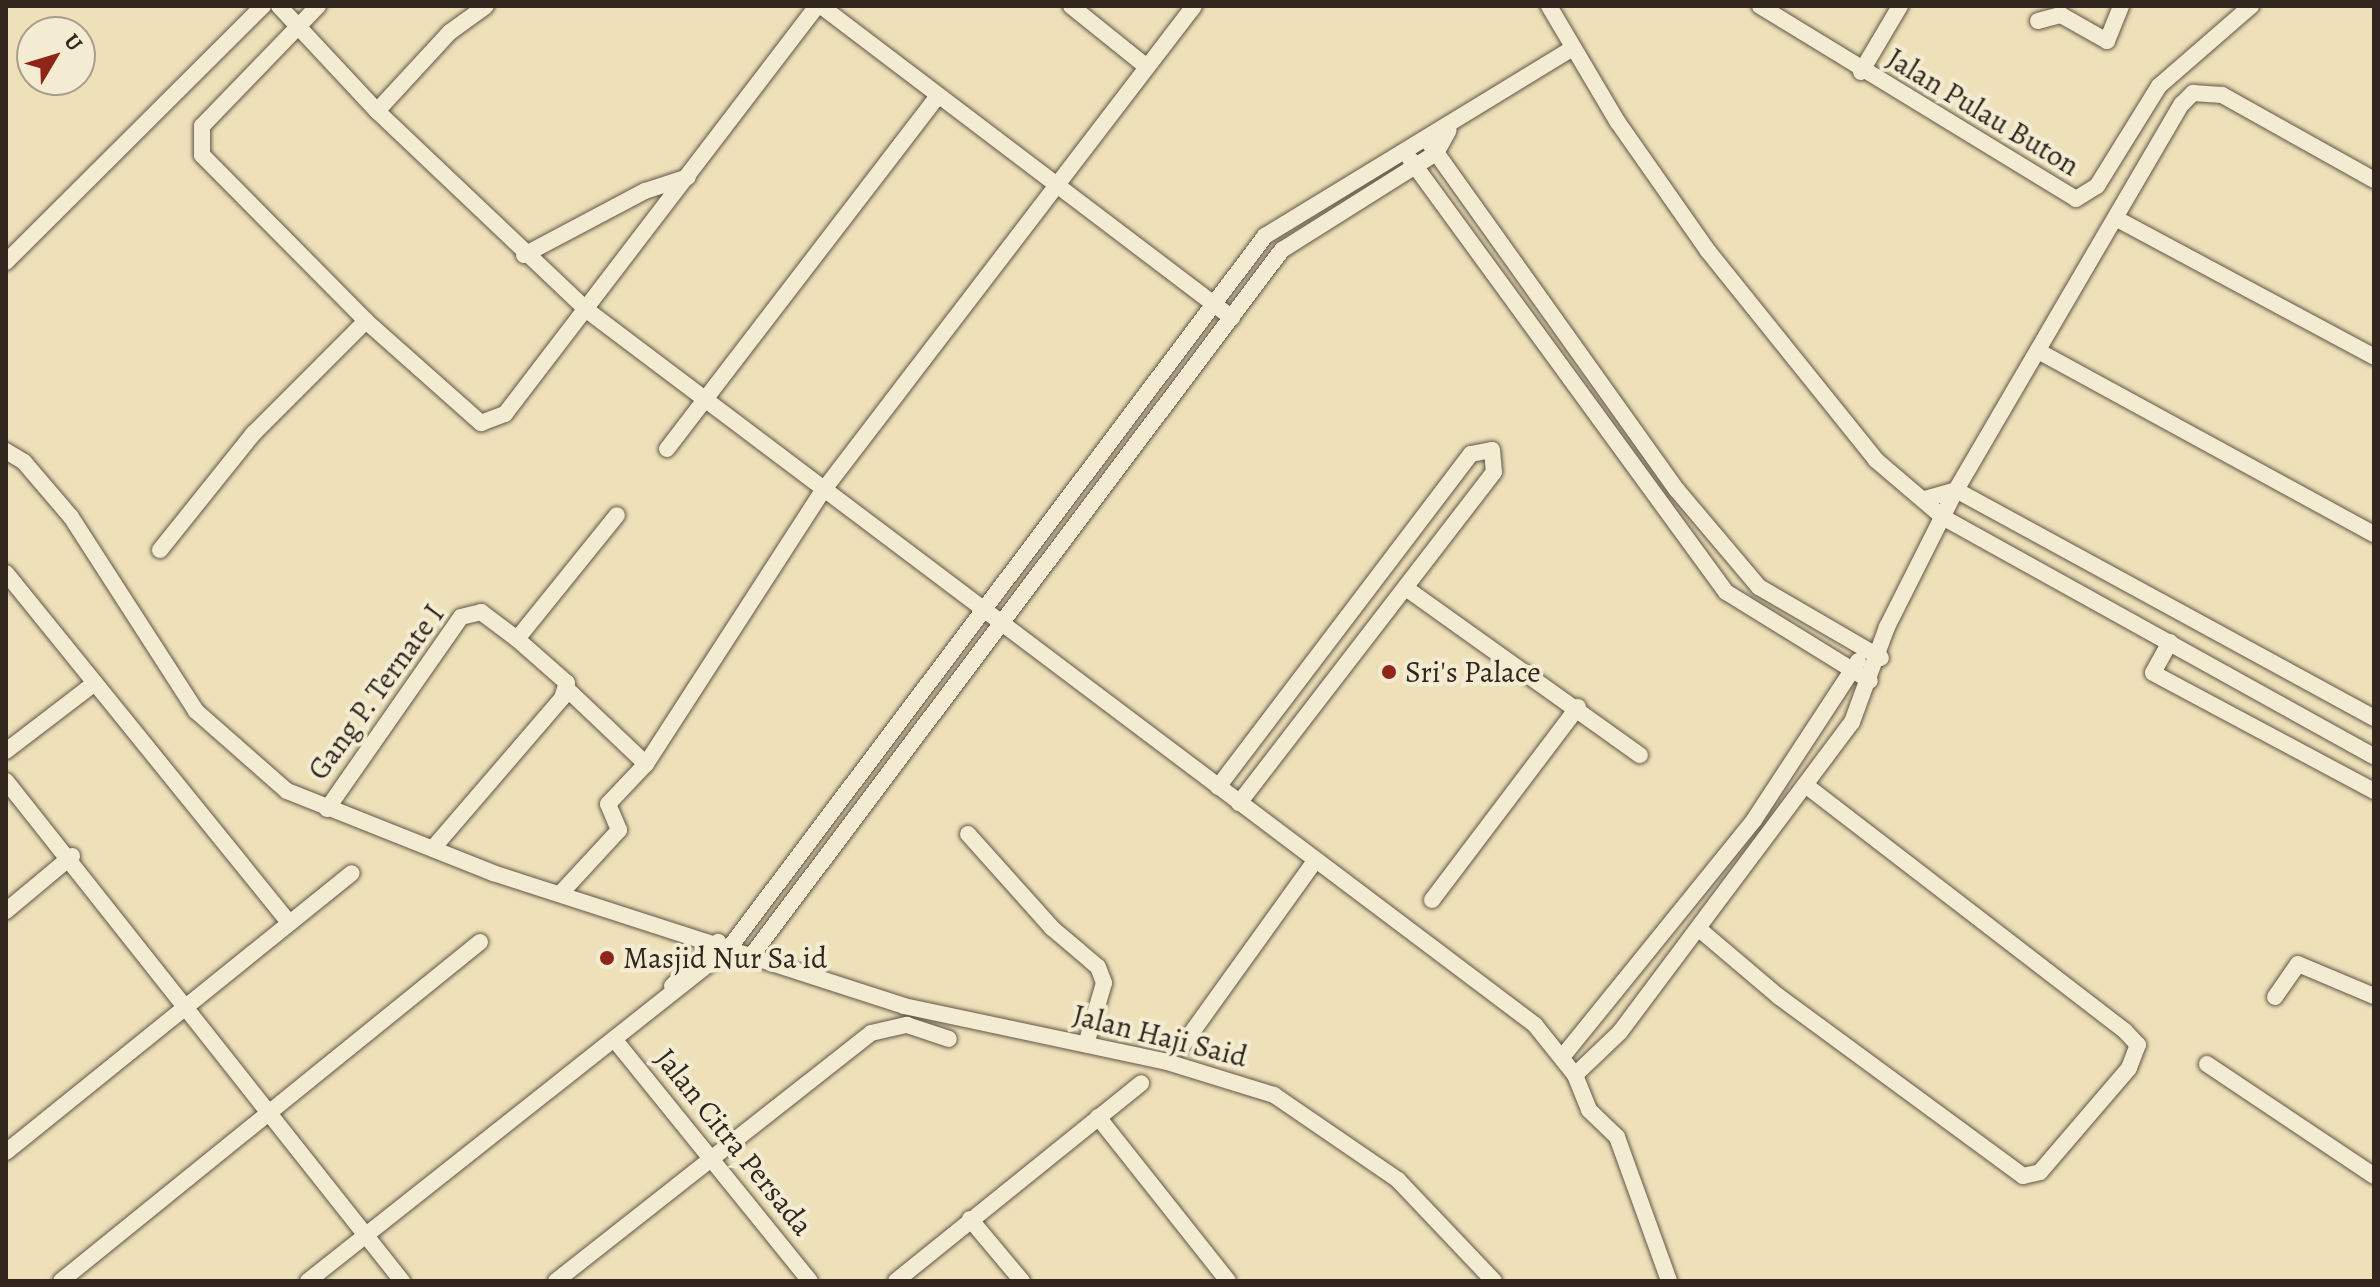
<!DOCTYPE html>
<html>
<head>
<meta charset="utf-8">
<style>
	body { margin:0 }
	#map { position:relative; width:2380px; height:1287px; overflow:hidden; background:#eee1b9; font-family:Alegreya,serif }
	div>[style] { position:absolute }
	.roads { filter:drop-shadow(0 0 2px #615546) drop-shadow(0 0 2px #615546) }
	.street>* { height:16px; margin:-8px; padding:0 8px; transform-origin:8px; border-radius:8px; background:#f4ecd2 }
	.dots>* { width:22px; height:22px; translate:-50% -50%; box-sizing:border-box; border:4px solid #f4ecd2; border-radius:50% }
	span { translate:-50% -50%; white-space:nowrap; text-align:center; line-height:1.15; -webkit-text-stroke:8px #f4ecd2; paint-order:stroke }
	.street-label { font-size:30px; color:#32261f }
	.poi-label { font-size:30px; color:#32261f }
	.left { translate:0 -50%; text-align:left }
	.frame { position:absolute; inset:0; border:8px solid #32261f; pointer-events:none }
	.north { position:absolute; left:16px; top:16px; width:80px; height:80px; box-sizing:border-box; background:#f4ecd2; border:2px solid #a69d8a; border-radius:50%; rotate:52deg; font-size:22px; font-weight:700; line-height:32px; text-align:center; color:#32261f }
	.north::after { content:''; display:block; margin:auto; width:28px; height:36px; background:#8f2418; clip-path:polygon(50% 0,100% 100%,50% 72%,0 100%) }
</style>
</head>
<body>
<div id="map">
	<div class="roads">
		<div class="street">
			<i style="left:279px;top:6px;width:144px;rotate:47deg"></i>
			<i style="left:377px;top:111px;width:291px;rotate:43.5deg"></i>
			<i style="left:588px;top:311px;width:1186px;rotate:37.01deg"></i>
			<i style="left:1535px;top:1025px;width:64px;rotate:51.3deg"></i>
			<i style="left:1575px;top:1075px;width:38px;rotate:68deg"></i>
			<i style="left:1589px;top:1110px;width:39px;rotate:44deg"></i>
			<i style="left:1617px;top:1137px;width:153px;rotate:70.1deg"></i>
			<i style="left:318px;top:6px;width:167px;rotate:134deg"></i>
			<i style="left:202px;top:126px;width:29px;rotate:90deg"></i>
			<i style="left:202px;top:155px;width:233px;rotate:45.3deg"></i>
			<i style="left:366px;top:321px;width:154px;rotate:41.6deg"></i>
			<i style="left:481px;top:423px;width:26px;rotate:-21deg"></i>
			<i style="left:505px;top:414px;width:514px;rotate:-52.59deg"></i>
			<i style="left:821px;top:6px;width:516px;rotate:37.2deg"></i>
			<i style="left:1071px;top:6px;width:97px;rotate:38.8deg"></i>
			<i style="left:1549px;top:6px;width:134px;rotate:59.4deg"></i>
			<i style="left:1617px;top:121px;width:159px;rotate:55deg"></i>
			<i style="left:1708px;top:251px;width:268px;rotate:51.2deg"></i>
			<i style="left:1876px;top:460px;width:89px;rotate:40.5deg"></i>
			<i style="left:1944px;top:518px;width:491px;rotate:29deg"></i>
			<i style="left:1760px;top:6px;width:370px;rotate:31.4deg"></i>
			<i style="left:2076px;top:199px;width:25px;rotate:-32deg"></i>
			<i style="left:2097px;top:186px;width:118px;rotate:-58.2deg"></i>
			<i style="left:2159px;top:86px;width:122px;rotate:-41deg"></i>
			<i style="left:2038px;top:21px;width:24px;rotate:-15deg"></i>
			<i style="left:2061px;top:15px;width:53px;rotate:29.5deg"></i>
			<i style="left:2107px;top:41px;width:38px;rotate:-68deg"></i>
			<i style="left:1861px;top:72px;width:77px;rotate:-59.4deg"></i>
			<i style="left:377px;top:111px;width:108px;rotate:-47.3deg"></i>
			<i style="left:450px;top:32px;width:44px;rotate:-35.8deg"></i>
			<i style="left:1430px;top:144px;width:425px;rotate:54.5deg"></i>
			<i style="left:1677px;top:490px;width:127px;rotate:49.8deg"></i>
			<i style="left:1759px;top:587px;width:141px;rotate:30.2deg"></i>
			<i style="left:1410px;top:159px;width:536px;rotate:53.88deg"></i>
			<i style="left:1726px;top:592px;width:169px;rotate:31.7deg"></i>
			<i style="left:2119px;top:220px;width:289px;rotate:28.2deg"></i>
			<i style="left:524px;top:255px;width:137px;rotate:-27.9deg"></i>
			<i style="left:645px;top:191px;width:45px;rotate:-18deg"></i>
			<i style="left:6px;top:262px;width:363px;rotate:-44.9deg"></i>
			<i style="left:2040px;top:352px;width:380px;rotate:28.6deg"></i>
			<i style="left:667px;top:449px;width:445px;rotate:-52.5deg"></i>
			<i style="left:6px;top:451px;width:21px;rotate:31deg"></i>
			<i style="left:24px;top:462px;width:72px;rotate:49.5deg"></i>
			<i style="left:71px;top:517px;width:231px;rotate:57.2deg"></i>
			<i style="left:196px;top:711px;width:121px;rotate:41.3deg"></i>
			<i style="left:287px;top:791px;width:222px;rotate:21.7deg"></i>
			<i style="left:493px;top:873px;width:432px;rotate:17.9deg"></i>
			<i style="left:904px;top:1006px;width:269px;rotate:12deg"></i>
			<i style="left:1167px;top:1062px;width:112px;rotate:17.1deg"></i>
			<i style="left:1274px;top:1095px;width:150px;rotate:34.4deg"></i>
			<i style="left:1398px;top:1180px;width:139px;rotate:46.5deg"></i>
			<i style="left:1925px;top:499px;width:32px;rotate:-16deg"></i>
			<i style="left:1956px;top:490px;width:476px;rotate:28.6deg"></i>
			<i style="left:160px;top:550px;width:149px;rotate:-51.3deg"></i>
			<i style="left:253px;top:434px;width:160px;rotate:-45deg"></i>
			<i style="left:6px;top:573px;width:449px;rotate:51deg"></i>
			<i style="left:1407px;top:589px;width:286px;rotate:35.5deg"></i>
			<i style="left:2170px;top:642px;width:35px;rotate:119deg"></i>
			<i style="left:2153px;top:673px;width:251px;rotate:28.1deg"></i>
			<i style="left:6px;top:751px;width:112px;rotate:-37.4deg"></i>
			<i style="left:646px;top:764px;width:324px;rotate:-57.1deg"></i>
			<i style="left:822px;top:492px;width:612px;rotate:-52.57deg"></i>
			<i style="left:6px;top:781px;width:638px;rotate:51.62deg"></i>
			<i style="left:1218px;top:787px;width:418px;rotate:-52.8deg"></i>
			<i style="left:1471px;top:454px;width:21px;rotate:-11deg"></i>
			<i style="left:1492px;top:450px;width:22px;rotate:85deg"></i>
			<i style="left:1494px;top:472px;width:418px;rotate:127.6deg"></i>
			<i style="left:327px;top:809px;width:234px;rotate:-55.1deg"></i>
			<i style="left:461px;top:617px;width:21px;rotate:-14deg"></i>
			<i style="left:481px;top:612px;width:45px;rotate:36.9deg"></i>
			<i style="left:968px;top:834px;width:126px;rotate:48.2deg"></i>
			<i style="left:1052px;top:928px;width:60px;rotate:40.3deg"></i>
			<i style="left:1098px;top:967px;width:17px;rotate:69deg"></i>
			<i style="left:1104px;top:983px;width:64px;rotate:106.4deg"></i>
			<i style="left:434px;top:847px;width:196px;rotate:-49.3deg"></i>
			<i style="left:562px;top:698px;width:16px;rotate:-72deg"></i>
			<i style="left:567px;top:683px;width:67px;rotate:-138.7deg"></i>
			<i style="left:517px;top:639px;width:159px;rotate:-51.1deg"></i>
			<i style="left:560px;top:894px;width:87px;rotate:-47.3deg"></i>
			<i style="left:619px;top:830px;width:28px;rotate:-113deg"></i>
			<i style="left:608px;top:804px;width:55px;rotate:-46.5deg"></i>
			<i style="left:646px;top:764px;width:110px;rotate:-136.5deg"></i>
			<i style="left:1432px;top:900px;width:242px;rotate:-52.9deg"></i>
			<i style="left:6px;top:911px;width:86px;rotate:-39.8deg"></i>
			<i style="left:1699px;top:929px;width:104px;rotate:40.3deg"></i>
			<i style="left:1778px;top:996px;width:304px;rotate:36.3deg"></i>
			<i style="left:2023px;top:1176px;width:17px;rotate:-13deg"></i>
			<i style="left:2040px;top:1172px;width:137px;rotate:-49.4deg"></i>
			<i style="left:2129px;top:1068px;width:25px;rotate:-69deg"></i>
			<i style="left:2138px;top:1045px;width:19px;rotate:-133deg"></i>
			<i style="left:2125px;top:1031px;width:399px;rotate:-142.4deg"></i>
			<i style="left:752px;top:955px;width:882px;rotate:-53.07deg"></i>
			<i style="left:1282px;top:250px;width:182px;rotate:-32.2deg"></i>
			<i style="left:1436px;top:153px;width:26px;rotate:-61deg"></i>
			<i style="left:672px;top:986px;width:64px;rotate:-43.7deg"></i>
			<i style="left:2275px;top:997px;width:40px;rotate:-55.1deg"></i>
			<i style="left:2298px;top:964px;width:82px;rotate:22.8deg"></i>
			<i style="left:614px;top:1039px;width:311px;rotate:51deg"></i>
			<i style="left:1182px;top:1046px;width:228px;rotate:-54.3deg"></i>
			<i style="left:1563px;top:1056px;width:304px;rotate:-51deg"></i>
			<i style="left:1754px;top:820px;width:190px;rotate:-56.8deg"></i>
			<i style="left:2207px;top:1064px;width:201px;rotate:33.8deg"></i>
			<i style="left:1575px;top:1075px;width:62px;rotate:-43.7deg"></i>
			<i style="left:1620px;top:1032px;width:387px;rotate:-53.2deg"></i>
			<i style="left:1852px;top:722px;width:101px;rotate:-69.8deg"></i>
			<i style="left:1887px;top:627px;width:153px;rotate:-63.3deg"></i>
			<i style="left:1956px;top:490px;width:447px;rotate:-59.7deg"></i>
			<i style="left:2182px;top:104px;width:16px;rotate:-45deg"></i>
			<i style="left:2193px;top:93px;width:29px;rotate:4deg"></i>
			<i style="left:2222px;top:95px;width:174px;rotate:29.2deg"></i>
			<i style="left:1098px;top:1117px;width:209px;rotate:51.6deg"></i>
			<i style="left:6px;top:1152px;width:444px;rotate:-38.9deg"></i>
			<i style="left:970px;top:1219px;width:81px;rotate:50deg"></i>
			<i style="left:61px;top:1281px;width:539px;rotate:-38.98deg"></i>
			<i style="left:308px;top:1281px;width:538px;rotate:-38.36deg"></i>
			<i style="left:730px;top:947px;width:890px;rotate:-53.04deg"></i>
			<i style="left:1265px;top:236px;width:359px;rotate:-31.4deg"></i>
			<i style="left:556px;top:1281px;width:401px;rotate:-38.2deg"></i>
			<i style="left:871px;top:1033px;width:37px;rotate:-13deg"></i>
			<i style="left:907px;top:1025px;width:44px;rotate:18.4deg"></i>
			<i style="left:896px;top:1281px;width:315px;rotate:-38.9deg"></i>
		</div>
	</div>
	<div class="dots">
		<i style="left:1389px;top:672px;background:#8f2418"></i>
		<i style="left:607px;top:958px;background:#8f2418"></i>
	</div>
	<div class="street-label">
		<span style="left:1983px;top:112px;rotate:31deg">Jalan Pulau Buton</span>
		<span style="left:376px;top:692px;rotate:-54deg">Gang P. Ternate I</span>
		<span style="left:1160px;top:1036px;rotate:14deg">Jalan Haji Said</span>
		<span style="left:734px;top:1142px;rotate:51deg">Jalan Citra Persada</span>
	</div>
	<div class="poi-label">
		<span class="left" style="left:1405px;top:672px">Sri's Palace</span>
		<span class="left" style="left:623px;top:958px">Masjid Nur Sa id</span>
	</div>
	<div class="frame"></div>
	<div class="north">U</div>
</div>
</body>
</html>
